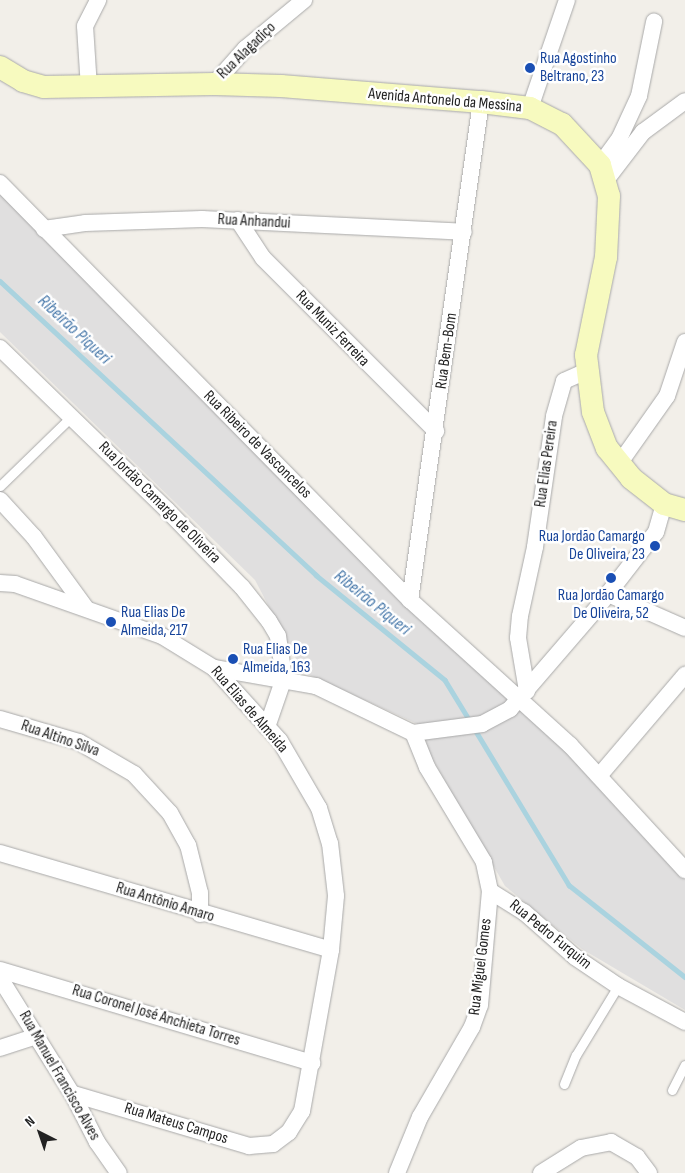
<!DOCTYPE html>
<html>
<head>
<meta charset="utf-8">
<style>
	body { margin:0 }
	#map { position:relative; width:685px; height:1173px; overflow:hidden; background:#f2efe9; font-family:"Sofia Sans Condensed",sans-serif }
	div>[style] { position:absolute }
	.residential>* { inset:0; background:#e0dfdf }
	.stream>* { height:4.5px; margin:-2.25px; padding:0 2.25px; transform-origin:2.25px; border-radius:2.25px; background:#aad3df }
	.roads { filter:drop-shadow(0 0 1px #a9a9a9) drop-shadow(0 0 1px #a9a9a9) }
	.lane>* { height:9px; margin:-4.5px; padding:0 4.5px; transform-origin:4.5px; border-radius:4.5px; background:#fff }
	.street>* { height:16px; margin:-8px; padding:0 8px; transform-origin:8px; border-radius:8px; background:#fff }
	.secondary>* { height:22px; margin:-11px; padding:0 11px; transform-origin:11px; border-radius:11px; background:#f7fabf }
	.dots>* { width:14px; height:14px; translate:-50% -50%; box-sizing:border-box; border:2px solid #fff; border-radius:50% }
	span { translate:-50% -50%; white-space:nowrap; text-align:center; line-height:1.15; -webkit-text-stroke:5px #fff; paint-order:stroke }
	.street-label { font-size:16px; color:#222 }
	.transit-label { font-size:16px; color:#164399 }
	.left { translate:0 -50%; text-align:left }
	.right { translate:-100% -50%; text-align:right }
	.water-label { font-size:18px; color:#4a7aab; font-style:italic }
	.north { position:absolute; left:15px; top:1108px; width:50px; height:50px; -webkit-text-stroke:4px #fff; paint-order:stroke; rotate:319deg; font-size:14px; font-weight:700; line-height:20px; text-align:center; color:#222 }
	.north::after { content:''; display:block; margin:auto; width:18px; height:22px; background:#222; clip-path:polygon(50% 0,100% 100%,50% 72%,0 100%) }
</style>
</head>
<body>
<div id="map">
	<div class="residential">
		<i style="clip-path:polygon(0 189px,539px 723px,685px 874px,685px 1010px,582px 949px,505px 886px,429px 753px,422px 726px,303px 672px,255px 580px,0 332px)"></i>
	</div>
	<div class="stream">
		<i style="left:0;top:281px;width:432px;rotate:42.9deg"></i>
		<i style="left:316px;top:575px;width:166px;rotate:39.1deg"></i>
		<i style="left:445px;top:680px;width:48px;rotate:58.6deg"></i>
		<i style="left:474px;top:728px;width:184px;rotate:58.8deg"></i>
		<i style="left:569px;top:885px;width:148px;rotate:38.4deg"></i>
	</div>
	<div class="roads">
		<div class="lane">
			<i style="left:0;top:486px;width:100px;rotate:-44.2deg"></i>
			<i style="left:564px;top:1084px;width:31px;rotate:-68deg"></i>
			<i style="left:576px;top:1055px;width:81px;rotate:-58.7deg"></i>
			<i style="left:672px;top:1090px;width:28px;rotate:-63deg"></i>
		</div>
		<div class="street">
			<i style="left:214px;top:84px;width:47px;rotate:-48.5deg"></i>
			<i style="left:245px;top:49px;width:77px;rotate:-39.7deg"></i>
			<i style="left:89px;top:88px;width:62px;rotate:-93.7deg"></i>
			<i style="left:85px;top:26px;width:29px;rotate:-63deg"></i>
			<i style="left:530px;top:108px;width:114px;rotate:-71.1deg"></i>
			<i style="left:600px;top:165px;width:34px;rotate:-54deg"></i>
			<i style="left:620px;top:137px;width:45px;rotate:-65.1deg"></i>
			<i style="left:639px;top:96px;width:76px;rotate:-78.5deg"></i>
			<i style="left:606px;top:180px;width:61px;rotate:-52.4deg"></i>
			<i style="left:643px;top:132px;width:52px;rotate:-36.4deg"></i>
			<i style="left:0;top:183px;width:585px;rotate:45.48deg"></i>
			<i style="left:410px;top:600px;width:216px;rotate:42.2deg"></i>
			<i style="left:570px;top:745px;width:170px;rotate:47.4deg"></i>
			<i style="left:238px;top:220px;width:45px;rotate:56.7deg"></i>
			<i style="left:263px;top:258px;width:245px;rotate:45deg"></i>
			<i style="left:44px;top:229px;width:41px;rotate:-8.3deg"></i>
			<i style="left:85px;top:223px;width:117px;rotate:-2deg"></i>
			<i style="left:202px;top:219px;width:262px;rotate:2.8deg"></i>
			<i style="left:0;top:348px;width:233px;rotate:44.1deg"></i>
			<i style="left:167px;top:510px;width:107px;rotate:45.8deg"></i>
			<i style="left:242px;top:587px;width:43px;rotate:51.5deg"></i>
			<i style="left:269px;top:621px;width:17px;rotate:59deg"></i>
			<i style="left:278px;top:636px;width:42px;rotate:81.9deg"></i>
			<i style="left:284px;top:678px;width:52px;rotate:109.1deg"></i>
			<i style="left:619px;top:464px;width:83px;rotate:-54.8deg"></i>
			<i style="left:667px;top:396px;width:57px;rotate:-71.6deg"></i>
			<i style="left:0;top:500px;width:50px;rotate:47.4deg"></i>
			<i style="left:34px;top:537px;width:87px;rotate:53.9deg"></i>
			<i style="left:0;top:583px;width:15px;rotate:4deg"></i>
			<i style="left:15px;top:584px;width:156px;rotate:19.5deg"></i>
			<i style="left:162px;top:636px;width:61px;rotate:31.6deg"></i>
			<i style="left:214px;top:668px;width:98px;rotate:47.9deg"></i>
			<i style="left:280px;top:741px;width:78px;rotate:59.8deg"></i>
			<i style="left:319px;top:808px;width:37px;rotate:73deg"></i>
			<i style="left:330px;top:843px;width:53px;rotate:83.5deg"></i>
			<i style="left:336px;top:896px;width:54px;rotate:95.3deg"></i>
			<i style="left:331px;top:950px;width:164px;rotate:100.2deg"></i>
			<i style="left:302px;top:1111px;width:25px;rotate:122deg"></i>
			<i style="left:289px;top:1132px;width:20px;rotate:143deg"></i>
			<i style="left:273px;top:1144px;width:24px;rotate:175deg"></i>
			<i style="left:249px;top:1146px;width:184px;rotate:-163.5deg"></i>
			<i style="left:608px;top:594px;width:84px;rotate:23.8deg"></i>
			<i style="left:410px;top:600px;width:503px;rotate:-81.89deg"></i>
			<i style="left:214px;top:668px;width:104px;rotate:10deg"></i>
			<i style="left:316px;top:686px;width:108px;rotate:25.9deg"></i>
			<i style="left:413px;top:733px;width:70px;rotate:-7.4deg"></i>
			<i style="left:482px;top:724px;width:32px;rotate:-28deg"></i>
			<i style="left:510px;top:709px;width:133px;rotate:-49.3deg"></i>
			<i style="left:597px;top:608px;width:96px;rotate:-52.2deg"></i>
			<i style="left:656px;top:532px;width:29px;rotate:-74deg"></i>
			<i style="left:527px;top:691px;width:54px;rotate:-99.6deg"></i>
			<i style="left:518px;top:638px;width:22px;rotate:-85deg"></i>
			<i style="left:520px;top:616px;width:71px;rotate:-77.7deg"></i>
			<i style="left:535px;top:547px;width:132px;rotate:-81.7deg"></i>
			<i style="left:554px;top:416px;width:36px;rotate:-74deg"></i>
			<i style="left:564px;top:381px;width:24px;rotate:-24deg"></i>
			<i style="left:0;top:719px;width:82px;rotate:16.2deg"></i>
			<i style="left:79px;top:742px;width:64px;rotate:30.2deg"></i>
			<i style="left:134px;top:774px;width:53px;rotate:47.3deg"></i>
			<i style="left:170px;top:813px;width:37px;rotate:61deg"></i>
			<i style="left:188px;top:845px;width:49px;rotate:76deg"></i>
			<i style="left:200px;top:893px;width:21px;rotate:90deg"></i>
			<i style="left:599px;top:776px;width:133px;rotate:-49.6deg"></i>
			<i style="left:0;top:853px;width:345px;rotate:16.3deg"></i>
			<i style="left:490px;top:891px;width:40px;rotate:32deg"></i>
			<i style="left:524px;top:912px;width:68px;rotate:41.4deg"></i>
			<i style="left:575px;top:957px;width:52px;rotate:34deg"></i>
			<i style="left:618px;top:986px;width:76px;rotate:28.2deg"></i>
			<i style="left:0;top:970px;width:326px;rotate:16.6deg"></i>
			<i style="left:0;top:978px;width:140px;rotate:58.1deg"></i>
			<i style="left:74px;top:1097px;width:51px;rotate:62.9deg"></i>
			<i style="left:97px;top:1142px;width:38px;rotate:55deg"></i>
			<i style="left:0;top:1048px;width:38px;rotate:-18deg"></i>
			<i style="left:397px;top:1173px;width:61px;rotate:-67.7deg"></i>
			<i style="left:420px;top:1117px;width:104px;rotate:-60deg"></i>
			<i style="left:472px;top:1027px;width:23px;rotate:-70deg"></i>
			<i style="left:480px;top:1005px;width:114px;rotate:-85deg"></i>
			<i style="left:490px;top:891px;width:30px;rotate:-102deg"></i>
			<i style="left:484px;top:862px;width:111px;rotate:-121deg"></i>
			<i style="left:427px;top:767px;width:37px;rotate:-112deg"></i>
			<i style="left:541px;top:1173px;width:47px;rotate:-32deg"></i>
			<i style="left:581px;top:1148px;width:31px;rotate:-11deg"></i>
			<i style="left:611px;top:1142px;width:30px;rotate:30deg"></i>
			<i style="left:637px;top:1157px;width:20px;rotate:53deg"></i>
		</div>
		<div class="secondary">
			<i style="left:0;top:67px;width:27px;rotate:31deg"></i>
			<i style="left:23px;top:81px;width:22px;rotate:16deg"></i>
			<i style="left:44px;top:87px;width:170px;rotate:-1deg"></i>
			<i style="left:214px;top:84px;width:67px;rotate:1.7deg"></i>
			<i style="left:281px;top:86px;width:201px;rotate:4.6deg"></i>
			<i style="left:481px;top:102px;width:49px;rotate:7deg"></i>
			<i style="left:530px;top:108px;width:36px;rotate:27deg"></i>
			<i style="left:562px;top:124px;width:56px;rotate:47.2deg"></i>
			<i style="left:600px;top:165px;width:32px;rotate:74deg"></i>
			<i style="left:609px;top:196px;width:61px;rotate:92.8deg"></i>
			<i style="left:606px;top:257px;width:100px;rotate:101.5deg"></i>
			<i style="left:586px;top:355px;width:57px;rotate:83deg"></i>
			<i style="left:593px;top:412px;width:39px;rotate:69deg"></i>
			<i style="left:607px;top:448px;width:38px;rotate:51deg"></i>
			<i style="left:631px;top:478px;width:42px;rotate:38.2deg"></i>
			<i style="left:664px;top:504px;width:22px;rotate:16deg"></i>
		</div>
	</div>
	<div class="dots">
		<i style="left:530px;top:68px;background:#1a4fb4"></i>
		<i style="left:655px;top:546px;background:#1a4fb4"></i>
		<i style="left:611px;top:578px;background:#1a4fb4"></i>
		<i style="left:111px;top:622px;background:#1a4fb4"></i>
		<i style="left:233px;top:659px;background:#1a4fb4"></i>
	</div>
	<div class="street-label">
		<span style="left:247px;top:51px;rotate:-44deg">Rua Alagadiço</span>
		<span style="left:445px;top:101px;rotate:5deg">Avenida Antonelo da Messina</span>
		<span style="left:254px;top:222px;rotate:3deg">Rua Anhandui</span>
		<span style="left:332px;top:329px;rotate:46deg">Rua Muniz Ferreira</span>
		<span style="left:447px;top:351px;rotate:-82deg">Rua Bem-Bom</span>
		<span style="left:257px;top:445px;rotate:45deg">Rua Ribeiro de Vasconcelos</span>
		<span style="left:547px;top:464px;rotate:-82deg">Rua Elias Pereira</span>
		<span style="left:159px;top:503px;rotate:45deg">Rua Jordão Camargo de Oliveira</span>
		<span style="left:249px;top:710px;rotate:49deg">Rua Elias de Almeida</span>
		<span style="left:60px;top:739px;rotate:19deg">Rua Altino Silva</span>
		<span style="left:165px;top:903px;rotate:17deg">Rua Antônio Amaro</span>
		<span style="left:550px;top:935px;rotate:39deg">Rua Pedro Furquim</span>
		<span style="left:481px;top:967px;rotate:-83deg">Rua Miguel Gomes</span>
		<span style="left:156px;top:1016px;rotate:17deg">Rua Coronel José Anchieta Torres</span>
		<span style="left:59px;top:1076px;rotate:60deg">Rua Manuel Francisco Alves</span>
		<span style="left:176px;top:1124px;rotate:17deg">Rua Mateus Campos</span>
	</div>
	<div class="transit-label">
		<span class="left" style="left:540px;top:68px">Rua Agostinho<br>Beltrano, 23</span>
		<span class="right" style="left:645px;top:546px">Rua Jordão Camargo<br>De Oliveira, 23</span>
		<span style="left:611px;top:605px">Rua Jordão Camargo<br>De Oliveira, 52</span>
		<span class="left" style="left:121px;top:622px">Rua Elias De<br>Almeida, 217</span>
		<span class="left" style="left:243px;top:659px">Rua Elias De<br>Almeida, 163</span>
	</div>
	<div class="water-label">
		<span style="left:74px;top:330px;rotate:43deg">Ribeirão Piqueri</span>
		<span style="left:372px;top:603px;rotate:39deg">Ribeirão Piqueri</span>
	</div>
	<div class="north">N</div>
</div>
</body>
</html>
